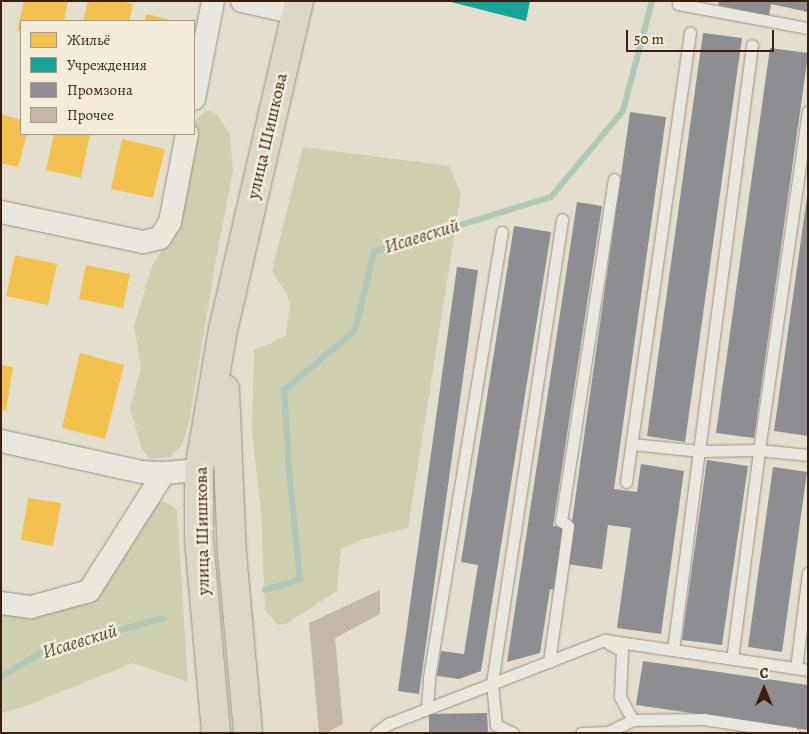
<!DOCTYPE html>
<html>
<head>
<meta charset="utf-8">
<style>
	body { margin:0 }
	#map { position:relative; width:809px; height:734px; overflow:hidden; background:#e4dece; font-family:Alegreya,serif }
	div>[style] { position:absolute }
	.green>* { inset:0; background:#cdcfae }
	.homes>* { inset:0; background:#f2c14e }
	.public>* { inset:0; background:#17a398 }
	.industry>* { inset:0; background:#8d8d92 }
	.stream>* { height:5.5px; margin:-2.75px; padding:0 2.75px; transform-origin:2.75px; border-radius:2.75px; background:#b0c8ba }
	.building>* { inset:0; background:#c5b7a8 }
	.roads { filter:drop-shadow(0 0 1px #979085) drop-shadow(0 0 1px #979085) }
	.lane>* { height:11px; margin:-5.5px; padding:0 5.5px; transform-origin:5.5px; border-radius:5.5px; background:#eae7df }
	.street>* { height:22px; margin:-11px; padding:0 11px; transform-origin:11px; border-radius:11px; background:#eae7df }
	.primary>* { height:28px; margin:-14px; padding:0 14px; transform-origin:14px; border-radius:14px; background:#ddd7ca }
	span { translate:-50% -50%; white-space:nowrap; text-align:center; line-height:1.15; -webkit-text-stroke:5px #f3edda; paint-order:stroke }
	.street-label { font-size:18px; color:#3a1d0d }
	.water-label { font-size:19px; color:#564d3f; font-style:italic }
	.frame { position:absolute; inset:0; border:2px solid #3a1d0d; pointer-events:none }
	.legend { position:absolute; left:20px; top:20px; width:175px; height:115px; box-sizing:border-box; background:#f3edda; border:1px solid #a99a88; margin:0; padding:6px 9px; list-style:none; font-size:15px; color:#3a1d0d }
	.legend li { display:flex; align-items:center; gap:10px; height:25px }
	.legend b { width:25px; border:1px solid #a99a88 }
	.north { position:absolute; left:739px; top:664px; width:50px; height:50px; -webkit-text-stroke:4px #f3edda; paint-order:stroke; rotate:0deg; font-size:14px; font-weight:700; line-height:20px; text-align:center; color:#3a1d0d }
	.north::after { content:''; display:block; margin:auto; width:18px; height:22px; background:#3a1d0d; clip-path:polygon(50% 0,100% 100%,50% 72%,0 100%) }
	.scale { position:absolute; left:626px; top:30px; width:148px; height:22px; box-sizing:border-box; border:2px solid #3a1d0d; border-top:0; padding-left:6px; font-size:15px; line-height:18px; white-space:nowrap; color:#3a1d0d; -webkit-text-stroke:4px #f3edda; paint-order:stroke }
</style>
</head>
<body>
<div id="map">
	<div class="green">
		<i style="clip-path:polygon(206px 111px,211px 111px,217px 115px,230px 134px,233px 171px,215px 264px,189px 423px,182px 445px,170px 457px,150px 459px,142px 449px,130px 408px,141px 368px,134px 326px,152px 266px,165px 245px,194px 134px,194px 122px)"></i>
		<i style="clip-path:polygon(303px 147px,449px 166px,461px 193px,408px 528px,363px 539px,341px 549px,337px 591px,286px 624px,278px 625px,265px 610px,261px 512px,252px 431px,254px 349px,272px 343px,286px 335px,290px 305px,287px 295px,272px 271px)"></i>
		<i style="clip-path:polygon(164px 501px,177px 510px,188px 682px,133px 663px,26px 706px,1px 713px,1px 615px,52px 610px,75px 602px,150px 504px)"></i>
	</div>
	<div class="homes">
		<i style="clip-path:polygon(24px 1px,68px 1px,64px 21px,21px 21px,21px 32px,17px 31px)"></i>
		<i style="clip-path:polygon(88px 1px,121px 1px,133px 4px,129px 21px,83px 21px)"></i>
		<i style="clip-path:polygon(146px 14px,175px 21px,145px 21px)"></i>
		<i style="clip-path:polygon(1px 114px,21px 120px,21px 134px,27px 134px,18px 167px,1px 163px)"></i>
		<i style="clip-path:polygon(54px 134px,90px 134px,81px 178px,46px 170px)"></i>
		<i style="clip-path:polygon(122px 139px,165px 149px,153px 198px,111px 189px)"></i>
		<i style="clip-path:polygon(15px 255px,57px 264px,48px 305px,6px 296px)"></i>
		<i style="clip-path:polygon(86px 265px,130px 274px,123px 308px,79px 299px)"></i>
		<i style="clip-path:polygon(80px 353px,124px 365px,105px 439px,62px 428px)"></i>
		<i style="clip-path:polygon(1px 365px,13px 367px,6px 411px,1px 410px)"></i>
		<i style="clip-path:polygon(28px 498px,61px 503px,53px 546px,21px 540px)"></i>
	</div>
	<div class="public">
		<i style="clip-path:polygon(447px 1px,530px 1px,526px 21px)"></i>
	</div>
	<div class="industry">
		<i style="clip-path:polygon(719px 1px,808px 1px,808px 12px,771px 4px,769px 16px,718px 5px)"></i>
		<i style="clip-path:polygon(703px 33px,742px 38px,685px 442px,647px 436px)"></i>
		<i style="clip-path:polygon(770px 48px,808px 53px,808px 55px,754px 438px,716px 433px)"></i>
		<i style="clip-path:polygon(630px 112px,666px 117px,614px 489px,637px 492px,641px 464px,684px 471px,661px 634px,617px 628px,631px 528px,608px 525px,602px 569px,566px 564px)"></i>
		<i style="clip-path:polygon(807px 197px,808px 197px,808px 436px,774px 431px)"></i>
		<i style="clip-path:polygon(577px 202px,602px 206px,553px 526px,566px 527px,556px 590px,550px 589px,540px 653px,507px 662px)"></i>
		<i style="clip-path:polygon(514px 226px,551px 232px,481px 671px,459px 679px,437px 676px,441px 651px,464px 654px,478px 565px,461px 562px)"></i>
		<i style="clip-path:polygon(457px 267px,478px 270px,419px 694px,398px 691px)"></i>
		<i style="clip-path:polygon(707px 460px,748px 466px,722px 645px,682px 640px)"></i>
		<i style="clip-path:polygon(773px 467px,807px 472px,782px 652px,748px 647px)"></i>
		<i style="clip-path:polygon(643px 661px,808px 685px,808px 730px,636px 705px)"></i>
		<i style="clip-path:polygon(487px 713px,488px 733px,429px 733px,429px 714px)"></i>
	</div>
	<div class="stream">
		<i style="left:265px;top:590px;width:36px;rotate:-16deg"></i>
		<i style="left:300px;top:580px;width:112px;rotate:-95.7deg"></i>
		<i style="left:289px;top:469px;width:79px;rotate:-93.6deg"></i>
		<i style="left:284px;top:390px;width:92px;rotate:-39.7deg"></i>
		<i style="left:355px;top:331px;width:81px;rotate:-76.5deg"></i>
		<i style="left:374px;top:252px;width:185px;rotate:-17.3deg"></i>
		<i style="left:551px;top:197px;width:112px;rotate:-50.1deg"></i>
		<i style="left:623px;top:111px;width:114px;rotate:-75.2deg"></i>
		<i style="left:1px;top:677px;width:50px;rotate:-31.2deg"></i>
		<i style="left:44px;top:651px;width:124px;rotate:-15.4deg"></i>
	</div>
	<div class="building">
		<i style="clip-path:polygon(380px 590px,380px 614px,335px 638px,343px 724px,326px 733px,319px 733px,309px 623px)"></i>
	</div>
	<div class="roads">
		<div class="lane">
			<i style="left:679px;top:1px;width:3px;rotate:108deg"></i>
			<i style="left:678px;top:4px;width:132px;rotate:10.5deg"></i>
			<i style="left:632px;top:444px;width:68px;rotate:5.9deg"></i>
			<i style="left:700px;top:451px;width:59px;rotate:-1deg"></i>
			<i style="left:759px;top:450px;width:49px;rotate:5.8deg"></i>
			<i style="left:626px;top:482px;width:454px;rotate:-81.9deg"></i>
			<i style="left:608px;top:643px;width:16px;rotate:30deg"></i>
			<i style="left:622px;top:651px;width:46px;rotate:92.5deg"></i>
			<i style="left:620px;top:697px;width:26px;rotate:61deg"></i>
			<i style="left:633px;top:720px;width:70px;rotate:-0.8deg"></i>
			<i style="left:703px;top:719px;width:92px;rotate:8.7deg"></i>
			<i style="left:673px;top:650px;width:610px;rotate:-82.56deg"></i>
			<i style="left:732px;top:659px;width:211px;rotate:-82.6deg"></i>
			<i style="left:759px;top:450px;width:342px;rotate:-81.8deg"></i>
			<i style="left:549px;top:662px;width:137px;rotate:-82deg"></i>
			<i style="left:568px;top:526px;width:9px;rotate:-144deg"></i>
			<i style="left:561px;top:521px;width:346px;rotate:-81.2deg"></i>
			<i style="left:796px;top:668px;width:96px;rotate:-82.8deg"></i>
			<i style="left:427px;top:708px;width:31px;rotate:-86deg"></i>
			<i style="left:429px;top:677px;width:451px;rotate:-80.7deg"></i>
			<i style="left:376px;top:733px;width:15px;rotate:-37deg"></i>
			<i style="left:388px;top:724px;width:233px;rotate:-21.2deg"></i>
			<i style="left:605px;top:640px;width:205px;rotate:8.4deg"></i>
			<i style="left:513px;top:733px;width:19px;rotate:-155deg"></i>
			<i style="left:496px;top:725px;width:42px;rotate:-95.4deg"></i>
			<i style="left:492px;top:683px;width:469px;rotate:-81.4deg"></i>
			<i style="left:581px;top:733px;width:27px;rotate:-2deg"></i>
			<i style="left:608px;top:732px;width:28px;rotate:-26deg"></i>
		</div>
		<div class="street">
			<i style="left:242px;top:1px;width:55px;rotate:12.5deg"></i>
			<i style="left:194px;top:99px;width:100px;rotate:-79deg"></i>
			<i style="left:1px;top:212px;width:145px;rotate:11.9deg"></i>
			<i style="left:143px;top:242px;width:17px;rotate:-13deg"></i>
			<i style="left:160px;top:238px;width:19px;rotate:-58deg"></i>
			<i style="left:170px;top:222px;width:90px;rotate:-79.1deg"></i>
			<i style="left:1px;top:441px;width:144px;rotate:12.4deg"></i>
			<i style="left:142px;top:472px;width:22px;rotate:3deg"></i>
			<i style="left:164px;top:473px;width:35px;rotate:-5deg"></i>
			<i style="left:1px;top:603px;width:30px;rotate:8deg"></i>
			<i style="left:31px;top:607px;width:60px;rotate:-15.4deg"></i>
			<i style="left:89px;top:591px;width:140px;rotate:-57.6deg"></i>
		</div>
		<div class="primary">
			<i style="left:225px;top:389px;width:164px;rotate:87.6deg"></i>
			<i style="left:232px;top:553px;width:181px;rotate:84.9deg"></i>
			<i style="left:216px;top:733px;width:195px;rotate:-95deg"></i>
			<i style="left:199px;top:539px;width:69px;rotate:-90deg"></i>
			<i style="left:199px;top:470px;width:142px;rotate:-80.3deg"></i>
			<i style="left:223px;top:330px;width:338px;rotate:-77deg"></i>
		</div>
	</div>
	<div class="street-label">
		<span style="left:267px;top:136px;rotate:-77deg">улица Шишкова</span>
		<span style="left:202px;top:531px;rotate:-91deg">улица Шишкова</span>
	</div>
	<div class="water-label">
		<span style="left:422px;top:237px;rotate:-17deg">Исаевский</span>
		<span style="left:80px;top:642px;rotate:-17deg">Исаевский</span>
	</div>
	<div class="frame"></div>
	<ul class="legend">
	<li><b style="height:14px;background:#f2c14e"></b>Жильё</li>
	<li><b style="height:14px;background:#17a398"></b>Учреждения</li>
	<li><b style="height:14px;background:#8d8d92"></b>Промзона</li>
	<li><b style="height:14px;background:#c5b7a8"></b>Прочее</li>
	</ul>
	<div class="north">С</div>
	<div class="scale">50 m</div>
</div>
</body>
</html>
